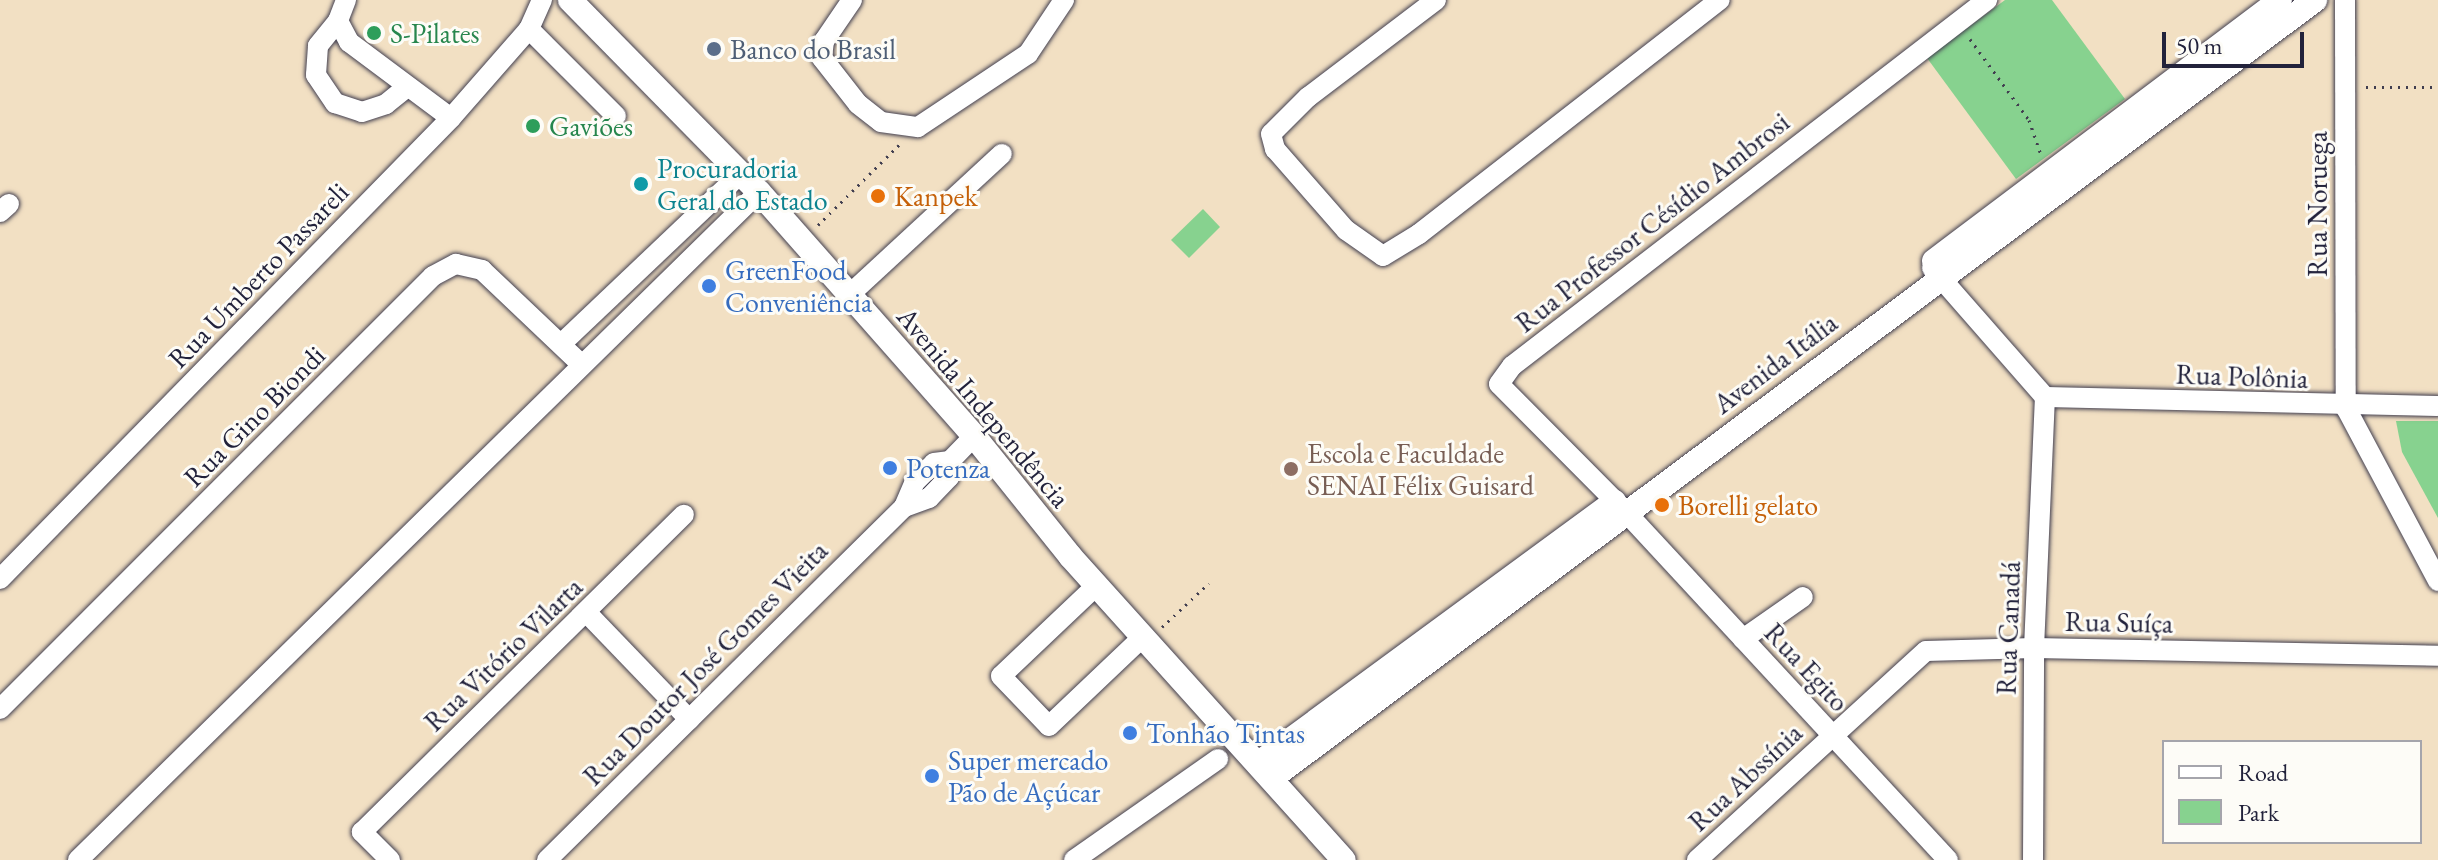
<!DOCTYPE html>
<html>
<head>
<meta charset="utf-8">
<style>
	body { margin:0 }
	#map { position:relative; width:2438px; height:860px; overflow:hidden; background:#f2e0c3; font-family:"EB Garamond",serif }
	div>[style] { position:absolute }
	.green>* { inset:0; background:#87d28f }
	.path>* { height:3px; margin-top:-1.5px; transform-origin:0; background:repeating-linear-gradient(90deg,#413e4f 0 2px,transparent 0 8px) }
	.roads { filter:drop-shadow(0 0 2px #413e4f) drop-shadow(0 0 2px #413e4f) }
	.minor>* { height:20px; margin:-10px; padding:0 10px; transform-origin:10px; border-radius:10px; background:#fff }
	.major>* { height:24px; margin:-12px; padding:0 12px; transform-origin:12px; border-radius:12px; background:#fff }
	.dots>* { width:22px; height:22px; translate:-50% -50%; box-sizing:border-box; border:4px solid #fdfcf7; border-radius:50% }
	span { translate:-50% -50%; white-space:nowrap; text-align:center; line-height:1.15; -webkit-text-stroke:6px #fdfcf7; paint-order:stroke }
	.leisure-label { font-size:28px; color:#27864d }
	.left { translate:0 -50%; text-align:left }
	.service-label { font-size:28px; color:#4e5e75 }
	.culture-label { font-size:28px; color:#0d838f }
	.food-label { font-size:28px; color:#c56008 }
	.street-label { font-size:28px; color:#22223b }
	.shop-label { font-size:28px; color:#366cbe }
	.education-label { font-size:28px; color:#785e54 }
	.legend { position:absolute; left:2162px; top:740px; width:260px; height:104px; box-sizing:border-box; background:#fdfcf7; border:2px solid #a5a5ac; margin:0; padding:10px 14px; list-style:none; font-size:24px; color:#22223b }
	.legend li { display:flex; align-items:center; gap:16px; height:40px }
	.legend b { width:40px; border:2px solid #a5a5ac }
	.scale { position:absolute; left:2162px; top:32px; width:142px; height:36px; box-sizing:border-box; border:4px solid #22223b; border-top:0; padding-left:10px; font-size:24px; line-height:28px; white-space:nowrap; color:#22223b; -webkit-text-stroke:6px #fdfcf7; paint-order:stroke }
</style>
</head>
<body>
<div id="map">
	<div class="green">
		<i style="clip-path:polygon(2005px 0,2052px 0,2125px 99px,2016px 179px,1927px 58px)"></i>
		<i style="clip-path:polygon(1203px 209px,1220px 227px,1189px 258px,1171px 240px)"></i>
		<i style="clip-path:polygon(2396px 421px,2438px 421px,2438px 518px,2402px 452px)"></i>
	</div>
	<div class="path">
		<i style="left:1970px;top:39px;width:100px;rotate:53.9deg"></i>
		<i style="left:2029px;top:120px;width:36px;rotate:71deg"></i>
		<i style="left:2366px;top:87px;width:72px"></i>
		<i style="left:818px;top:225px;width:117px;rotate:-44.7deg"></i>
		<i style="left:1162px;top:627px;width:64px;rotate:-43.1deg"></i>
	</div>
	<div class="roads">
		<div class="minor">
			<i style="left:346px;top:0;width:22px;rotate:111deg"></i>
			<i style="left:338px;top:21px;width:24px;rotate:62deg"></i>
			<i style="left:349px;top:42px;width:127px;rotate:36.7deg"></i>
			<i style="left:852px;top:0;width:50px;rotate:124.3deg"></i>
			<i style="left:824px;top:41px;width:17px;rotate:97deg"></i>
			<i style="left:822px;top:58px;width:58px;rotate:52deg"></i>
			<i style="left:858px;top:104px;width:29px;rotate:38deg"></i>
			<i style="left:881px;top:122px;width:37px;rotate:8deg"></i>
			<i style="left:918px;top:127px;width:132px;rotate:-33.6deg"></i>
			<i style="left:1028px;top:54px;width:65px;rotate:-56.3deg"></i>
			<i style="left:1436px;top:0;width:161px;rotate:142.8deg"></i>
			<i style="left:1308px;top:97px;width:52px;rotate:135deg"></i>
			<i style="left:1271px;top:134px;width:16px;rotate:75deg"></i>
			<i style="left:1275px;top:149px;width:108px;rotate:48.8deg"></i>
			<i style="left:1346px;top:230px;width:45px;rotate:35.1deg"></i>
			<i style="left:1383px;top:256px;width:42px;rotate:-31.4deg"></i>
			<i style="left:1419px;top:234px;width:381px;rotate:-37.9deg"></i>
			<i style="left:2345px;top:0;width:408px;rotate:89.9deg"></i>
			<i style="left:2346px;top:408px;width:196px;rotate:62deg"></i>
			<i style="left:338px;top:21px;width:32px;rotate:129deg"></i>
			<i style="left:318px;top:46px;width:29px;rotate:94deg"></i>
			<i style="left:316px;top:75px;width:34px;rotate:56deg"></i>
			<i style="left:335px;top:103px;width:28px;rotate:18deg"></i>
			<i style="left:362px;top:112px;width:25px;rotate:-18deg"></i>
			<i style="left:386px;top:104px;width:28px;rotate:-39deg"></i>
			<i style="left:529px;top:29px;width:123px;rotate:45deg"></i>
			<i style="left:0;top:212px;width:12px;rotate:-42deg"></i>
			<i style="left:1932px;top:268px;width:171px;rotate:48.8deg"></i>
			<i style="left:849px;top:295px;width:208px;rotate:-42.7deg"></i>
			<i style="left:561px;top:344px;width:248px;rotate:-43.5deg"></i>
			<i style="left:2045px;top:397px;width:393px;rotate:1.3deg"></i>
			<i style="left:904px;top:507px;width:27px;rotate:-20deg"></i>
			<i style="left:929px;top:498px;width:29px;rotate:-46deg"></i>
			<i style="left:949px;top:477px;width:16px;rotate:-86deg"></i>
			<i style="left:950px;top:461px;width:35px;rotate:-46deg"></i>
			<i style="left:0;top:579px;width:645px;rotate:-45.63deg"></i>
			<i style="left:451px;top:118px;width:118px;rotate:-48.8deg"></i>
			<i style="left:529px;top:29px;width:32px;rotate:-66deg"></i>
			<i style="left:1097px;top:585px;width:132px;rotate:136.5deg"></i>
			<i style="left:1001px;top:676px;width:69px;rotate:46.2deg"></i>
			<i style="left:1049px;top:726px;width:131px;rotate:-43.5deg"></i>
			<i style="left:586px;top:612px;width:149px;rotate:46.1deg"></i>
			<i style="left:1743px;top:639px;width:73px;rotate:-35deg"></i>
			<i style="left:0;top:709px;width:612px;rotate:-45deg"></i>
			<i style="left:433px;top:276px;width:26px;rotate:-28deg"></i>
			<i style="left:456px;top:264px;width:27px;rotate:13deg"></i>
			<i style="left:482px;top:270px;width:135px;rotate:43.5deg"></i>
			<i style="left:78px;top:860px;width:954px;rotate:-44.45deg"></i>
			<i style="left:390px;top:860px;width:40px;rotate:-135deg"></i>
			<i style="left:362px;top:832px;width:452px;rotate:-44.6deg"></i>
			<i style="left:547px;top:860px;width:502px;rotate:-44.68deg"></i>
			<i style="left:904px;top:507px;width:26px;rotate:-67deg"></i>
			<i style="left:914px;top:483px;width:28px;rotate:-45deg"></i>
			<i style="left:934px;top:463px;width:16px;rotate:-7deg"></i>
			<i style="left:1074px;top:860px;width:176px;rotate:-35deg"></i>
			<i style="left:1697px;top:860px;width:310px;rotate:-42.4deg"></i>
			<i style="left:1926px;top:651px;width:108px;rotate:-1.6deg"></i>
			<i style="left:2034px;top:648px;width:404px;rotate:1.1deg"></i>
			<i style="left:1948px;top:860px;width:474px;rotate:-132.8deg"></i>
			<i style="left:1626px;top:512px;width:180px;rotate:-134.8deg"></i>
			<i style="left:1499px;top:384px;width:22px;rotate:-54deg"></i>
			<i style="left:1512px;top:366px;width:600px;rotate:-37.62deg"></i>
			<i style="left:2033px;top:860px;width:212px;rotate:-89.7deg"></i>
			<i style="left:2034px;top:648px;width:251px;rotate:-87.5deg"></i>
		</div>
		<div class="major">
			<i style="left:570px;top:0;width:269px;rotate:45.5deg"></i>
			<i style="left:759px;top:192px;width:325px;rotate:48.6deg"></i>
			<i style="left:974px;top:436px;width:154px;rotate:51.3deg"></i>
			<i style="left:1070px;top:556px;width:409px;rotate:48deg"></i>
			<i style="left:1934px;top:261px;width:433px;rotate:-37deg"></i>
			<i style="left:1259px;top:763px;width:441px;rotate:-36.3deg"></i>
			<i style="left:1273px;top:777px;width:1300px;rotate:-36.71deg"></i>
		</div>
	</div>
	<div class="dots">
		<i style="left:374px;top:33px;background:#2e9e5b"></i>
		<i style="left:714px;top:49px;background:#5c6f8a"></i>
		<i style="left:533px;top:126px;background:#2e9e5b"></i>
		<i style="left:641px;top:184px;background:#0f9aa8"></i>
		<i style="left:878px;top:196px;background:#e8710a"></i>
		<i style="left:709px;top:286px;background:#3f7fe0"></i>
		<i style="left:890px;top:468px;background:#3f7fe0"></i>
		<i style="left:1291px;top:469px;background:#8d6e63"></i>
		<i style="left:1662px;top:505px;background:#e8710a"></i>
		<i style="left:1130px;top:733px;background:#3f7fe0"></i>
		<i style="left:932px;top:776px;background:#3f7fe0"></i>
	</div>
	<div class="leisure-label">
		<span class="left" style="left:390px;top:33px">S-Pilates</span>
		<span class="left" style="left:549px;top:126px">Gaviões</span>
	</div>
	<div class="service-label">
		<span class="left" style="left:730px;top:49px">Banco do Brasil</span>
	</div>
	<div class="culture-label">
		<span class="left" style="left:657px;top:184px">Procuradoria<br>Geral do Estado</span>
	</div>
	<div class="food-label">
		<span class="left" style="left:894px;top:196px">Kanpek</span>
		<span class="left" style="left:1678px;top:505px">Borelli gelato</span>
	</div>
	<div class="street-label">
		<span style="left:2317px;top:204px;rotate:-90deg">Rua Noruega</span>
		<span style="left:1652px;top:222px;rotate:-38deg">Rua Professor Césídio Ambrosi</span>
		<span style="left:258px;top:275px;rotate:-46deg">Rua Umberto Passareli</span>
		<span style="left:1775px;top:363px;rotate:-37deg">Avenida Itália</span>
		<span style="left:2242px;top:376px;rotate:2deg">Rua Polônia</span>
		<span style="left:984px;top:407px;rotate:50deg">Avenida Independência</span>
		<span style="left:254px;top:416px;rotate:-45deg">Rua Gino Biondi</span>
		<span style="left:2119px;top:622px;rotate:1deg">Rua Suíça</span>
		<span style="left:2008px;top:628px;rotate:-88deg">Rua Canadá</span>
		<span style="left:503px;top:654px;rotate:-44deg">Rua Vitório Vilarta</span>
		<span style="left:705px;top:663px;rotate:-45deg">Rua Doutor José Gomes Vieita</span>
		<span style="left:1807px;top:667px;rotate:47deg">Rua Egito</span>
		<span style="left:1745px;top:777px;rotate:-43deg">Rua Abssínia</span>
	</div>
	<div class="shop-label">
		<span class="left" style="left:725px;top:286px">GreenFood<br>Conveniência</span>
		<span class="left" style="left:906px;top:468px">Potenza</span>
		<span class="left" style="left:1146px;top:733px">Tonhão Tintas</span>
		<span class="left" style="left:948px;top:776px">Super mercado<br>Pão de Açúcar</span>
	</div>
	<div class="education-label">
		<span class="left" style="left:1307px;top:469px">Escola e Faculdade<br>SENAI Félix Guisard</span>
	</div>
	<ul class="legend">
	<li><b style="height:10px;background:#fff"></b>Road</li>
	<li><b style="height:22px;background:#87d28f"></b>Park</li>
	</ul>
	<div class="scale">50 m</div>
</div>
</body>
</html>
